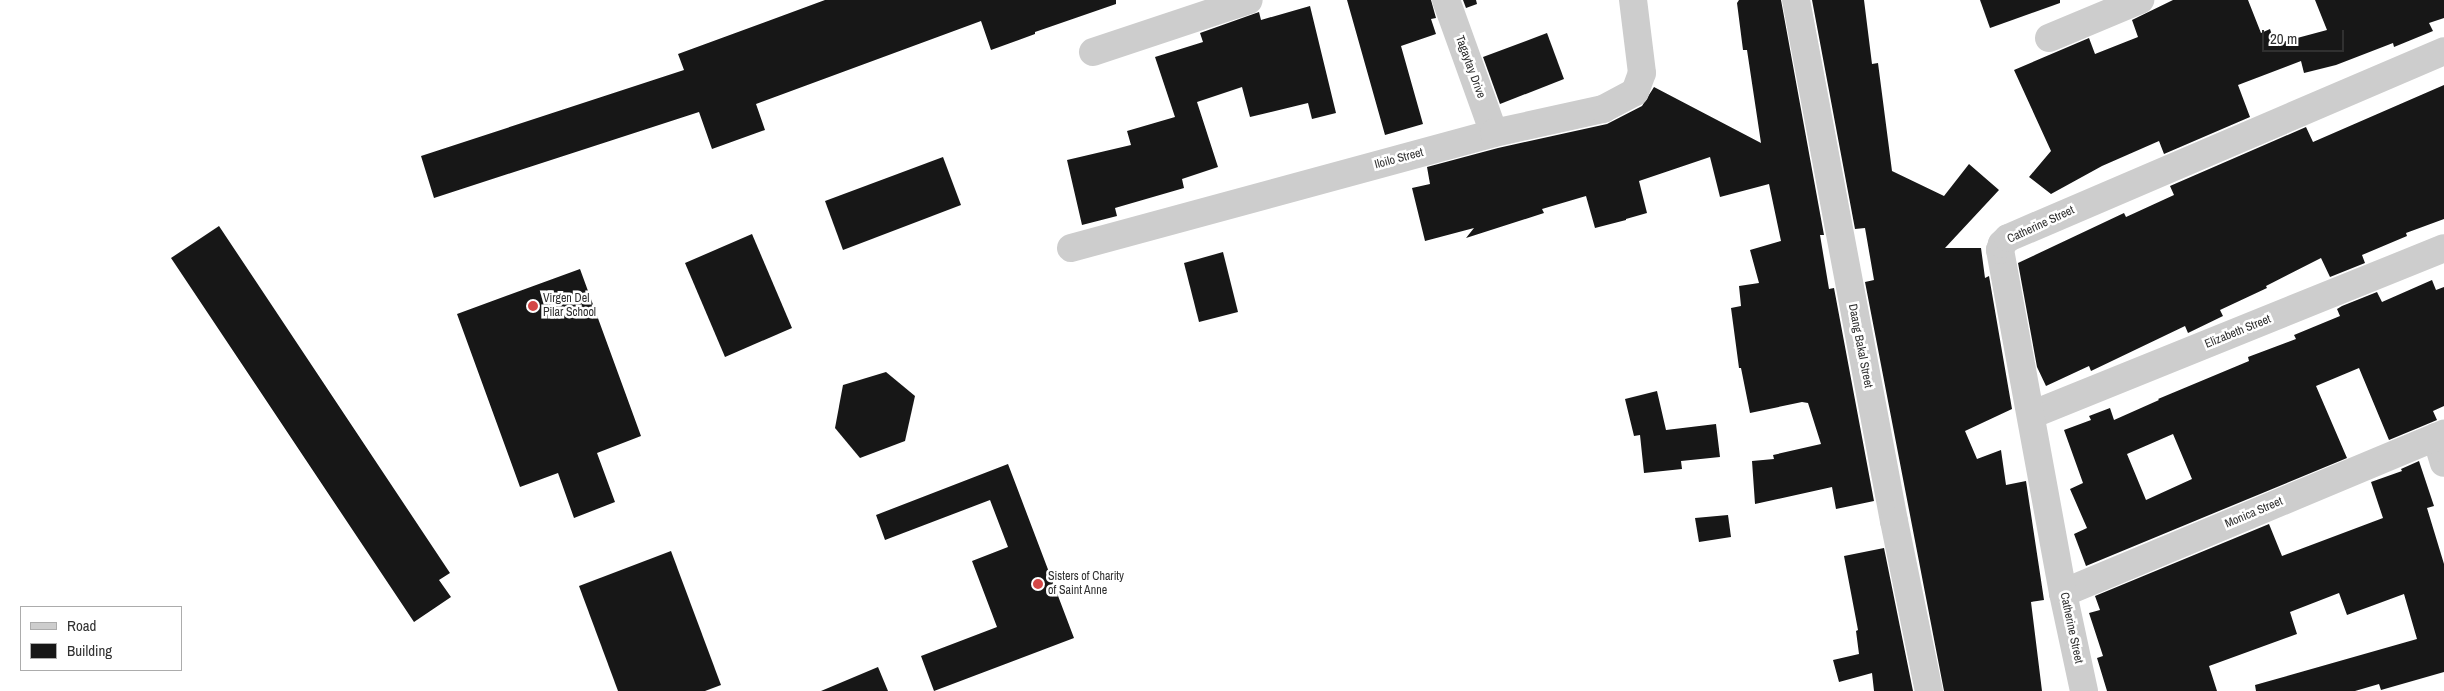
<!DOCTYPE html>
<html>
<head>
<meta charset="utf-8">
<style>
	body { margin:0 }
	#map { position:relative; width:2444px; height:691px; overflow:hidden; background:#fff; font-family:"Archivo Narrow",sans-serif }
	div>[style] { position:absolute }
	.building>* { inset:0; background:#171717 }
	.minor>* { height:28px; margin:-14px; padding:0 14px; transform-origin:14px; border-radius:14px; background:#cdcdcd }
	.tertiary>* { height:28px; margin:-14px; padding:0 14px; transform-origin:14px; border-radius:14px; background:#cdcdcd }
	.dots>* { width:14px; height:14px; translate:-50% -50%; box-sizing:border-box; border:2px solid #fff; border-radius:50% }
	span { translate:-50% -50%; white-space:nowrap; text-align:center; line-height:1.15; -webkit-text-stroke:5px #fff; paint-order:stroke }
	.street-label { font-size:12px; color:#303030 }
	.poi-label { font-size:12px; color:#303030 }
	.left { translate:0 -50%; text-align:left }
	.legend { position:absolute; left:20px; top:606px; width:162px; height:65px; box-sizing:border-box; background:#fff; border:1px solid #acacac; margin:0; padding:6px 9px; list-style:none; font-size:15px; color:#303030 }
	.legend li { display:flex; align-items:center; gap:10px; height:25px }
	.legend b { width:25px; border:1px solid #acacac }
	.scale { position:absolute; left:2262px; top:30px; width:82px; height:22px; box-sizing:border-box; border:2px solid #303030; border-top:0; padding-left:6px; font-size:15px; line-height:18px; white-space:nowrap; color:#303030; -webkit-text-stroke:4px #fff; paint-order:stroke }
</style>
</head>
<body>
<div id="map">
	<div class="building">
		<i style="clip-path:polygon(825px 0,1116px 0,1116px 4px,1035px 32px,1035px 34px,991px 50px,981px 21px,756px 104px,765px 130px,712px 149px,699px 112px,434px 198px,421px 156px,684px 70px,678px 54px)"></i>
		<i style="clip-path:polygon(1347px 0,1431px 0,1436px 18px,1431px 19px,1436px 34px,1401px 46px,1423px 124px,1385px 135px)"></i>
		<i style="clip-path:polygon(1463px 0,1476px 0,1477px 4px,1466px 8px)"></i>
		<i style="clip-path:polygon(1739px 0,1781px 0,1824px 235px,1820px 235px,1829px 289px,1834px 288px,1874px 501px,1836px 509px,1832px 487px,1755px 504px,1752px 461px,1774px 459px,1773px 455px,1821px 444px,1808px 403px,1802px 402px,1750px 413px,1741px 368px,1739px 368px,1731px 308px,1741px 306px,1739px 286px,1759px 283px,1750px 250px,1781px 241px,1769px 184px,1720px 197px,1710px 157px,1639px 181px,1647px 213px,1626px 219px,1626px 220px,1595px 228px,1586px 196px,1542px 209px,1544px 213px,1466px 238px,1474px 228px,1425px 241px,1412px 188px,1430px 184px,1427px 167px,1498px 148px,1607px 124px,1642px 106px,1654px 87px,1761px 143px,1747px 50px,1743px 50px,1737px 3px)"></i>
		<i style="clip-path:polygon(1812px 0,1864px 0,1872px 64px,1878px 63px,1892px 171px,1944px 196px,1969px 164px,1999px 190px,1945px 248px,1981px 248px,1985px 278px,1989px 276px,2012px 409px,1965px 431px,1977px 459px,2001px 450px,2006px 485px,2026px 481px,2044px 600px,2031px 602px,2042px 691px,1944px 691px,1865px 282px,1874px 280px,1865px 228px,1855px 229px)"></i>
		<i style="clip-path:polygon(1980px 0,2060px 0,2060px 3px,1990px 28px)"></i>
		<i style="clip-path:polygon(2173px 0,2248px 0,2261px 33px,2270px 29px,2275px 44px,2327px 30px,2315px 0,2444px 0,2444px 18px,2429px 23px,2433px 31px,2394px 47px,2393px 43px,2336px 65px,2304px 73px,2301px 61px,2238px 85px,2250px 117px,2164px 154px,2159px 141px,2102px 166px,2051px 194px,2029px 177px,2051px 151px,2014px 70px,2089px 38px,2095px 54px,2138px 37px,2132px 20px)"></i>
		<i style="clip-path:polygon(1310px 6px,1336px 113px,1312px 119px,1308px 103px,1250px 117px,1242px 87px,1197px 102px,1218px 167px,1182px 179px,1184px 188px,1115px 208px,1117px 216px,1082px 225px,1067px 160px,1131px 145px,1127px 131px,1175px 117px,1155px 57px,1203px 42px,1200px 33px,1259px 12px,1261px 20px)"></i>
		<i style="clip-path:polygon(1547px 33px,1564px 79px,1500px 104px,1483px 57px)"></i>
		<i style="clip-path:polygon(2444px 85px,2444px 219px,2406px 233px,2407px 236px,2362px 255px,2365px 263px,2330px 277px,2321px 258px,2266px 286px,2267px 288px,2220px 310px,2223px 316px,2188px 333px,2185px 326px,2091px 371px,2089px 366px,2046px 386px,2037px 367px,2018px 263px,2124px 213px,2126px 217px,2174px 195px,2170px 186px,2306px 127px,2313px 142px)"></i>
		<i style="clip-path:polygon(943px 157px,961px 205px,843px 250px,825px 201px)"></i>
		<i style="clip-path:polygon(219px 226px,450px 573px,439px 580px,451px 597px,414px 622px,171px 258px)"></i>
		<i style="clip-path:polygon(752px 234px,792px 328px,725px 357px,685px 263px)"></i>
		<i style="clip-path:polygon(1223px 252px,1238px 312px,1199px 322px,1184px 263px)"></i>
		<i style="clip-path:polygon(580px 269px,641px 436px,597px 453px,615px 502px,574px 518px,558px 473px,520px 487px,457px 314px)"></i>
		<i style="clip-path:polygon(evenodd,2432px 280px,2436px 290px,2444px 287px,2444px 406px,2433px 411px,2437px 420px,2389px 440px,2359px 368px,2316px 386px,2347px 458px,2086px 566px,2074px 534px,2087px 528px,2070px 489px,2083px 483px,2064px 430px,2091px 420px,2089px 416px,2110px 408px,2114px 420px,2159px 400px,2158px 399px,2249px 361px,2248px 357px,2296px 339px,2294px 335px,2340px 316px,2337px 309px,2342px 306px,2377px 292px,2382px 302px,2432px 280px,2173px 434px,2192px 479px,2146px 500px,2127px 454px,2173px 434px)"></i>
		<i style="clip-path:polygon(886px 372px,915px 396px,905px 441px,860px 458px,835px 428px,843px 385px)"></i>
		<i style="clip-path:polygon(1657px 391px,1666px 430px,1716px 424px,1720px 457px,1681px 461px,1682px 469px,1644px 473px,1640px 435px,1634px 436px,1625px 399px)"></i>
		<i style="clip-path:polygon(2419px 461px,2434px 506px,2427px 508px,2444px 564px,2444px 672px,2381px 690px,2379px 684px,2355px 691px,2256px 691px,2255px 685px,2417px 639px,2404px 594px,2347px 615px,2339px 593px,2290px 612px,2297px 634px,2209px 666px,2217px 691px,2107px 691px,2097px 658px,2103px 656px,2089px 613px,2100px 610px,2095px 596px,2269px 524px,2282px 556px,2383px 518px,2371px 482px,2402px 471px,2401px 469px)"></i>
		<i style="clip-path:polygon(1008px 464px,1074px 638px,934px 691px,921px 656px,997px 627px,972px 561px,1008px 547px,990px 500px,885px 540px,876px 515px)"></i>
		<i style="clip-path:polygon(1728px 515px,1731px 537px,1699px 542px,1695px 518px)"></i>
		<i style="clip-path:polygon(1884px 548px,1913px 691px,1874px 691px,1872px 673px,1839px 682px,1833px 660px,1859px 654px,1856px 631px,1858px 630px,1844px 556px)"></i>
		<i style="clip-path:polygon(671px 551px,721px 685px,705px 691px,618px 691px,579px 586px)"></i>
		<i style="clip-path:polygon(878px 667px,888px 691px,821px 691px)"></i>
	</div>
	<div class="minor">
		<i style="left:1446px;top:0;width:141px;rotate:70.2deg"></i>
		<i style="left:2049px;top:38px;width:99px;rotate:-22.7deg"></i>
		<i style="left:1093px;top:52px;width:164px;rotate:-18.4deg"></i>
		<i style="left:1071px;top:248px;width:438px;rotate:-15.2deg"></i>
		<i style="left:1494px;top:133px;width:112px;rotate:-12.4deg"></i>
		<i style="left:1603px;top:109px;width:36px;rotate:-28deg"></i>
		<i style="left:1635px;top:92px;width:20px;rotate:-70deg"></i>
		<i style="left:1642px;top:73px;width:74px;rotate:-97deg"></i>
		<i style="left:2031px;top:415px;width:445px;rotate:-22deg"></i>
		<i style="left:2436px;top:437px;width:27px;rotate:73deg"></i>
		<i style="left:2063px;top:593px;width:413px;rotate:-22.7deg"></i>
		<i style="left:2084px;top:691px;width:100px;rotate:-102.1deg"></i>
		<i style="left:2063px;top:593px;width:349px;rotate:-100.4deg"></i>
		<i style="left:2000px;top:250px;width:6px;rotate:-72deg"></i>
		<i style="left:2002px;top:244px;width:8px;rotate:-45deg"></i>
		<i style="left:2008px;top:238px;width:474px;rotate:-23.2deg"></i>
	</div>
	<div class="tertiary">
		<i style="left:1796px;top:0;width:530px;rotate:79.35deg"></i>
		<i style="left:1894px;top:521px;width:174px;rotate:78.4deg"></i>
	</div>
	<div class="dots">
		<i style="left:533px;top:306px;background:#d34746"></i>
		<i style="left:1038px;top:584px;background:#d34746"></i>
	</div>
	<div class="street-label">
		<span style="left:1470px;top:67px;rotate:70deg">Tagaytay Drive</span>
		<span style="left:1399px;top:159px;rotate:-15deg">Iloilo Street</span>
		<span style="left:2041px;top:225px;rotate:-25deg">Catherine Street</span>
		<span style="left:2238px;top:332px;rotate:-22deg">Elizabeth Street</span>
		<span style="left:1860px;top:346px;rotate:79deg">Daang Bakal Street</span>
		<span style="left:2254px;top:513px;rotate:-23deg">Monica Street</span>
		<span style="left:2071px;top:628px;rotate:78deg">Catherine Street</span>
	</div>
	<div class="poi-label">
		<span class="left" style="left:543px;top:306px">Virgen Del<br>Pilar School</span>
		<span class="left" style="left:1048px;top:584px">Sisters of Charity<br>of Saint Anne</span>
	</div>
	<ul class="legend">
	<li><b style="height:6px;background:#cdcdcd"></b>Road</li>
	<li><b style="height:14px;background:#171717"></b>Building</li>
	</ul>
	<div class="scale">20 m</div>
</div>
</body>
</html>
